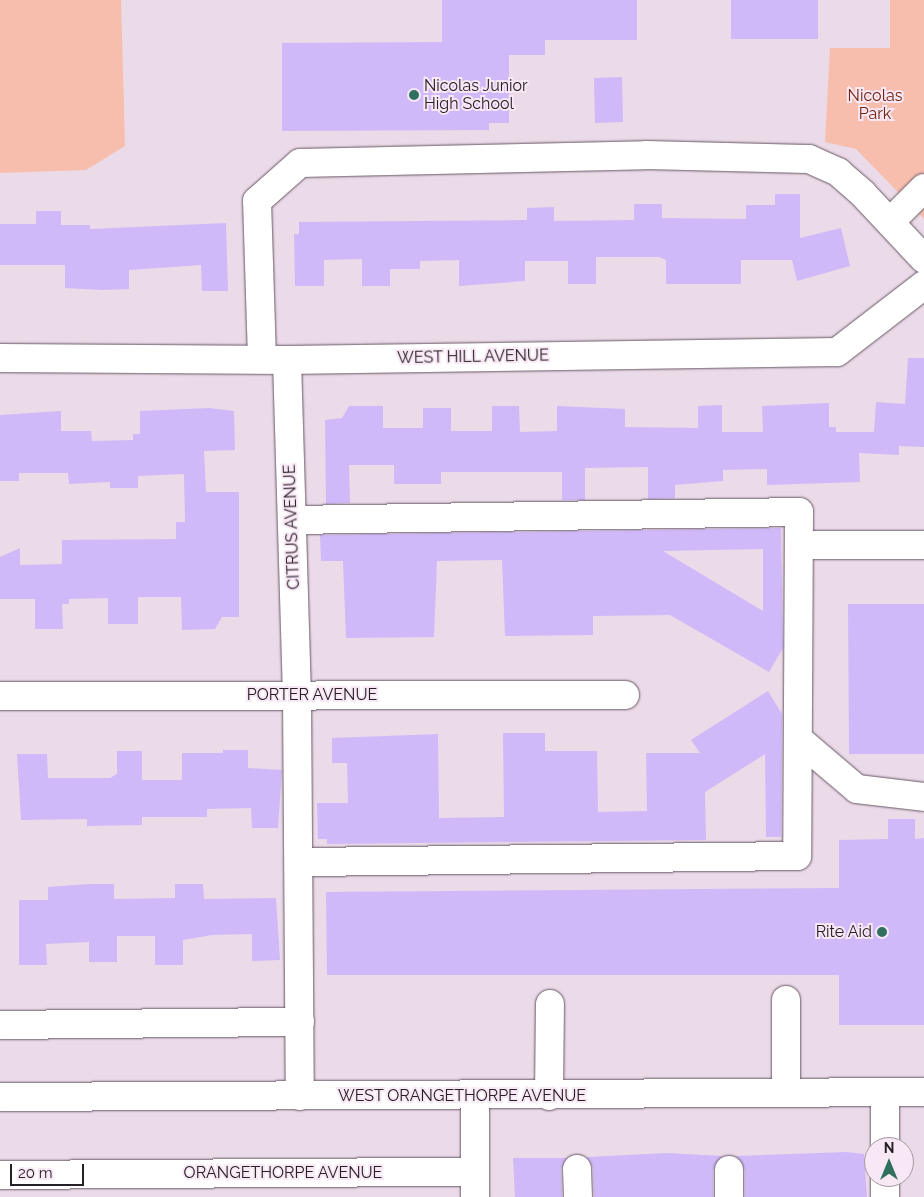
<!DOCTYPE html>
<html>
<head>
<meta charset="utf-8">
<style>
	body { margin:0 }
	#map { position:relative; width:924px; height:1197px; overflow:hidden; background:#ebdae8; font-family:Raleway,sans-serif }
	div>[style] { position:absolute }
	.green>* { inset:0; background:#f7beae }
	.building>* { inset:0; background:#cfb9f9 }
	.roads { filter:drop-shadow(0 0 1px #675864) drop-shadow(0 0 1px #675864) }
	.minor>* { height:28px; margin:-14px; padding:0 14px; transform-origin:14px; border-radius:14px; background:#fff }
	.major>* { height:28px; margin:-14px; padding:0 14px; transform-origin:14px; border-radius:14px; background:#fff }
	.dots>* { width:14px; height:14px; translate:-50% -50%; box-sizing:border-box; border:2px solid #f8e7f5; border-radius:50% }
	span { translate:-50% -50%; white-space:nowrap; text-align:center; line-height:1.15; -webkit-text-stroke:4px #f8e7f5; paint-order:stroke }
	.poi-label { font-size:16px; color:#262025 }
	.left { translate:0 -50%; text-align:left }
	.right { translate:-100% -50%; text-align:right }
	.park-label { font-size:16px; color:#72230c }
	.street-label { font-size:16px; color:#262025 }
	.north { position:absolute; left:864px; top:1137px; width:50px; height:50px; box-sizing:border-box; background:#f8e7f5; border:1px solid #a497a2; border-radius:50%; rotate:0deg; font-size:14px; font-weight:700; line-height:20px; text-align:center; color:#262025 }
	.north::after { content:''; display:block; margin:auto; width:18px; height:22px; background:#30705e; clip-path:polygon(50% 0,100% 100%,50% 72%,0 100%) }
	.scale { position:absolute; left:10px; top:1164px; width:74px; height:22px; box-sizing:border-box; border:2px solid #262025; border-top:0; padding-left:6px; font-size:15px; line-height:18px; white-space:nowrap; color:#262025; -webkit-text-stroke:4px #f8e7f5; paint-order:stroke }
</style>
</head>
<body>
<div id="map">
	<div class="green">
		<i style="clip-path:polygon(0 0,121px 0,125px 146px,86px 170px,0 173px)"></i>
		<i style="clip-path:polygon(890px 0,924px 0,924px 219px,856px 149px,825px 142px,830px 48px,890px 48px)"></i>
	</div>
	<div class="building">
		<i style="clip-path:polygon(442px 0,637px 0,637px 40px,545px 40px,545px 55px,509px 55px,509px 123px,489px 123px,489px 130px,282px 131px,282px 43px,442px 42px)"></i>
		<i style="clip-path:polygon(731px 0,818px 0,818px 39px,731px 39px)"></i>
		<i style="clip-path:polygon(622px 77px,623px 122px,595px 123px,594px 78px)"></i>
		<i style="clip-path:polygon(775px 194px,800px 194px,800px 238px,841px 228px,850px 266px,797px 281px,792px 260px,741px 260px,741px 284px,666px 284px,666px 260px,659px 257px,596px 257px,596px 284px,568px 284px,568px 261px,525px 261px,525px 281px,459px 286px,459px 260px,420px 261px,420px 269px,390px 269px,390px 286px,362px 286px,362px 259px,324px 260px,324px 286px,295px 286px,294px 234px,299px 234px,299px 222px,527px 220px,527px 208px,554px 207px,554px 221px,634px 220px,634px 204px,662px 204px,662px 218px,746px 219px,746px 205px,775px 205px)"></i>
		<i style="clip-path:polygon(36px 211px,61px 211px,61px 225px,90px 225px,90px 229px,226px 223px,228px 291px,202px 291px,201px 265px,129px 270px,129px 289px,103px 290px,65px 288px,65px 265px,0 265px,0 224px,36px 224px)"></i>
		<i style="clip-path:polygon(908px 358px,924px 358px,924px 447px,899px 446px,899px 455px,859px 453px,860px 482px,767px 485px,767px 469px,723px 470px,723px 481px,675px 485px,675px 498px,648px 499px,648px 467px,585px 468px,585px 500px,562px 500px,562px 472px,441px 472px,441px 484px,394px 484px,394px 465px,349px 465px,350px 503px,326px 504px,325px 420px,342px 418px,349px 406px,383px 406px,383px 428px,423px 428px,423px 408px,451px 408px,451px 431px,492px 431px,492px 406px,519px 406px,520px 432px,557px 431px,557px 406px,625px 409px,625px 427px,698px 428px,698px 406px,722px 405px,722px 432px,763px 432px,762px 406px,829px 403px,829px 427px,836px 427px,836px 432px,874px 432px,876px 402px,905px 404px)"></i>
		<i style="clip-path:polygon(209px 408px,234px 411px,235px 450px,204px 451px,206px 492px,239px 492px,239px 617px,222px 617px,215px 629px,182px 630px,181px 597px,138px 597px,138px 624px,108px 624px,108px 598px,69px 599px,69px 604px,62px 604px,63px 629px,35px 629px,35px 599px,0 599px,0 557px,20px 548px,20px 565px,62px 564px,62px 540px,176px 539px,176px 522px,185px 522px,184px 474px,138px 476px,138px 488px,110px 488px,110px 482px,69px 484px,68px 473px,19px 473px,19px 481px,0 481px,0 415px,61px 411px,61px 431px,91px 431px,92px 441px,133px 440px,133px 434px,140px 434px,140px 411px)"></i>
		<i style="clip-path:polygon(evenodd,781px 528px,783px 648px,769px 672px,670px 615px,593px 616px,593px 635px,505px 636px,502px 560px,437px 561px,434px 637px,346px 638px,343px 561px,321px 561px,320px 535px,781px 528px,763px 549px,763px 611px,663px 551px,763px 549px)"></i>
		<i style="clip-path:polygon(848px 604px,924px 604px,924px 754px,849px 754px)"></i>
		<i style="clip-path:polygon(768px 691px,782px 714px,781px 837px,766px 837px,765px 754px,705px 792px,706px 840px,327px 844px,327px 839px,318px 839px,317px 803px,348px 803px,347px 763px,332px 763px,332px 738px,438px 734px,439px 818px,504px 817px,503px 733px,545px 733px,545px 751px,597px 751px,598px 812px,647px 811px,646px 753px,700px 753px,691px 740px)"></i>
		<i style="clip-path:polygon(223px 750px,248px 750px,248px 768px,282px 770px,278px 828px,252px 828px,251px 808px,207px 809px,207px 817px,142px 817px,142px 825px,87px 826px,87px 819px,21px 820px,17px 754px,47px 754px,48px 778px,110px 778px,117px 774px,117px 751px,142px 751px,142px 780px,182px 780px,182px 753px,223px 753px)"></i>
		<i style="clip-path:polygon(888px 819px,915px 819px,915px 839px,924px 838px,924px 1025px,839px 1025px,839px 975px,327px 975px,326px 892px,839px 888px,839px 840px,888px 839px)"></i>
		<i style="clip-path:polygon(90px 884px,114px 884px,114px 899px,175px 898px,175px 884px,203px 884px,204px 899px,276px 898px,280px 960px,252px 961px,252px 934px,212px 935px,183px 940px,183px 965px,155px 965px,155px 936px,117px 936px,117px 962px,89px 962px,89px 942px,46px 944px,47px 965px,19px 965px,19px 900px,48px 900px,48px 887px)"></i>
		<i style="clip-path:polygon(846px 1152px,864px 1154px,867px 1197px,745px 1197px,745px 1170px,736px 1156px)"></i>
		<i style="clip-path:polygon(667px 1153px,722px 1156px,713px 1170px,713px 1197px,594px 1197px,593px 1168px,587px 1157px)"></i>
		<i style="clip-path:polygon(513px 1158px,567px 1158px,561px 1169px,562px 1197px,515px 1197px)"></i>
	</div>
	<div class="roads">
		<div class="minor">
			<i style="left:890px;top:222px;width:48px;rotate:-45deg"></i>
			<i style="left:0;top:358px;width:287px;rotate:0.4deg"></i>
			<i style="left:287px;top:360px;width:550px;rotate:-0.83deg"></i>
			<i style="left:837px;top:352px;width:110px;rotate:-37.6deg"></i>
			<i style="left:262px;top:359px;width:158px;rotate:-91.8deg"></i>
			<i style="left:257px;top:201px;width:57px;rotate:-41.5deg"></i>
			<i style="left:300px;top:163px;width:346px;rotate:-1.3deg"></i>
			<i style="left:646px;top:155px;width:163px;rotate:1.4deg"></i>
			<i style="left:809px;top:159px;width:32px;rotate:24deg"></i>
			<i style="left:838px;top:172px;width:33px;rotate:41deg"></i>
			<i style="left:863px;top:194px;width:89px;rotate:46.8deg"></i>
			<i style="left:287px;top:360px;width:335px;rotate:88.3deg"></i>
			<i style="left:297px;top:695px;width:401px;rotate:89.6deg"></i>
			<i style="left:292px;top:520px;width:507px;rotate:-0.9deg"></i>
			<i style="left:799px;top:512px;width:344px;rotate:90.3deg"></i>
			<i style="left:797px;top:856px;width:498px;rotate:179.3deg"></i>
			<i style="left:799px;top:545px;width:125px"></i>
			<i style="left:0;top:696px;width:625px;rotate:-0.09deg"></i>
			<i style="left:798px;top:739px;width:77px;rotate:40.3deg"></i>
			<i style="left:857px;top:789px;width:67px;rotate:6.8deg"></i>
			<i style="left:0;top:1025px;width:300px;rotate:-0.6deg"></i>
			<i style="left:786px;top:1092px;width:92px;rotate:-90deg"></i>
			<i style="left:885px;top:1092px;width:55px;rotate:90deg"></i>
			<i style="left:549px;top:1096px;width:92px;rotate:-89.4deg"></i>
			<i style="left:475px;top:1098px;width:99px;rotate:90deg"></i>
			<i style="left:577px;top:1169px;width:28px;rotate:88deg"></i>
			<i style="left:729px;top:1170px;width:27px;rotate:90deg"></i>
			<i style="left:0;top:1175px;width:475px;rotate:-0.4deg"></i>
			<i style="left:885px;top:1197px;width:20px;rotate:-90deg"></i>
		</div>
		<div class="major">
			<i style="left:0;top:1097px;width:924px;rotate:-0.31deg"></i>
		</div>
	</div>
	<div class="dots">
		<i style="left:414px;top:95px;background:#30705e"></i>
		<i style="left:882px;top:932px;background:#30705e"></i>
	</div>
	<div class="poi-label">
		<span class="left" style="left:424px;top:95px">Nicolas Junior<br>High School</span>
		<span class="right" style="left:872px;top:932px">Rite Aid</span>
	</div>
	<div class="park-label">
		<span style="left:875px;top:105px">Nicolas<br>Park</span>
	</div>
	<div class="street-label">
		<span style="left:473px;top:357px;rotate:-1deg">WEST HILL AVENUE</span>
		<span style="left:292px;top:527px;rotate:-92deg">CITRUS AVENUE</span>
		<span style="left:312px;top:695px">PORTER AVENUE</span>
		<span style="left:462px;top:1096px">WEST ORANGETHORPE AVENUE</span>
		<span style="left:283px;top:1173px">ORANGETHORPE AVENUE</span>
	</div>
	<div class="north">N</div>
	<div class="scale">20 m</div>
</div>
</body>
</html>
